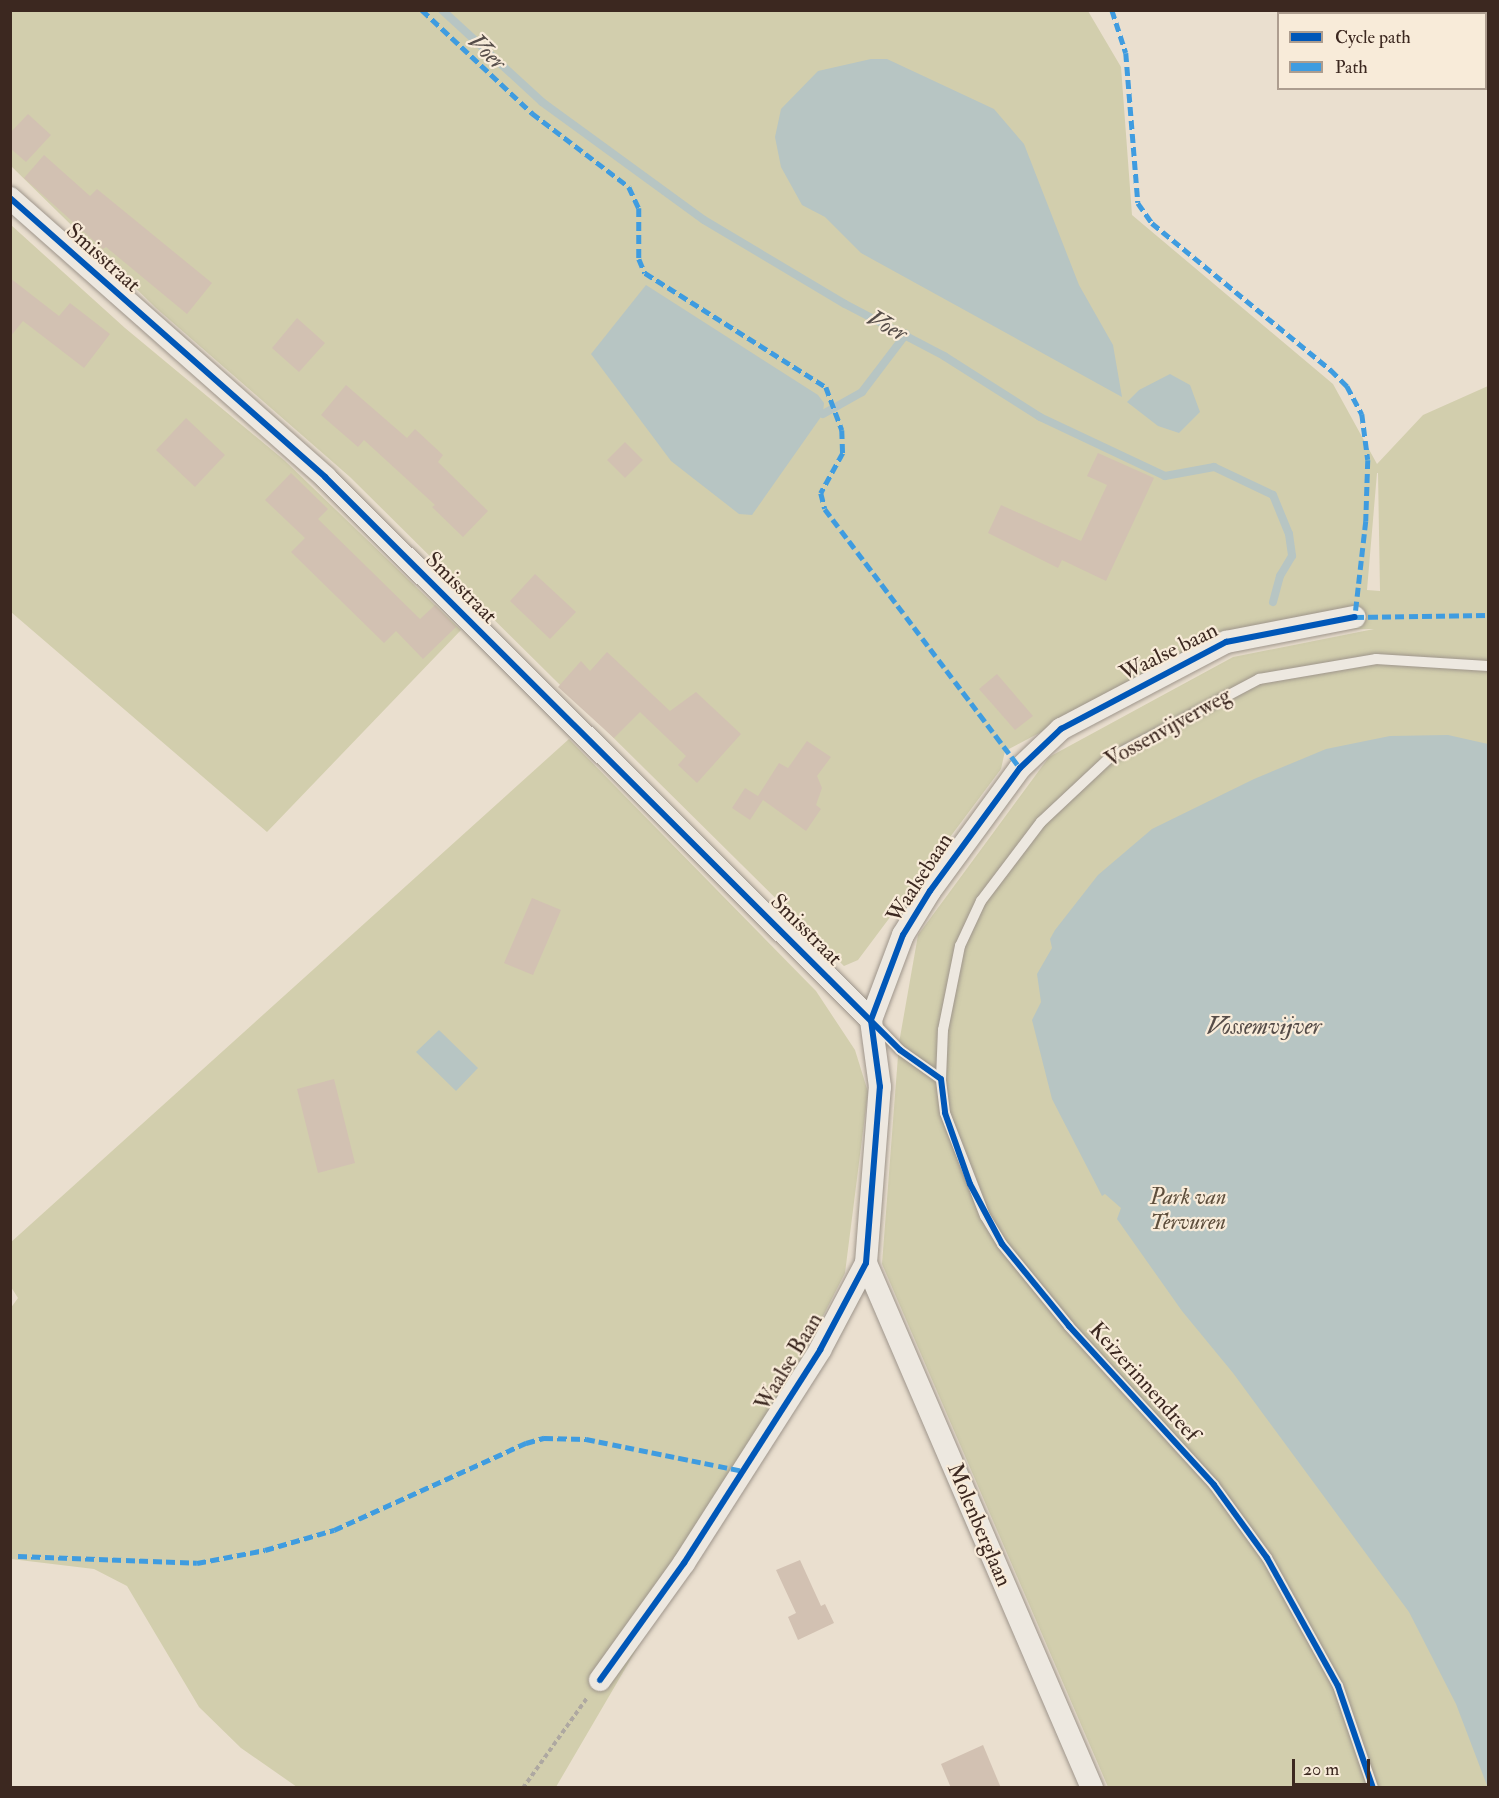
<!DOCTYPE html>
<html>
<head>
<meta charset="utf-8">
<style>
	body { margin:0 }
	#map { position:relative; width:1499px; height:1798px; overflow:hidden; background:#eadfcf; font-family:"IM FELL Double Pica",serif }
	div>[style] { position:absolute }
	.green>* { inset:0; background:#d2cead }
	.water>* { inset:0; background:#b7c5c3 }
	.stream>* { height:8px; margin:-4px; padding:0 4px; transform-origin:4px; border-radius:4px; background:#b7c5c3 }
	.building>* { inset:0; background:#d2c1b2 }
	.path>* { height:4px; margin-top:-2px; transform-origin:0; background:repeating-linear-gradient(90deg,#aea8a1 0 4.5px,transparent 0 7.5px) }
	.roads { filter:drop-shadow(0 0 2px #9e958b) drop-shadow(0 0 2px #9e958b) }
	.service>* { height:10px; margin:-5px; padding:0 5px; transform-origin:5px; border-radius:5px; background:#ede8e0 }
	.minor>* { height:22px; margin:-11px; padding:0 11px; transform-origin:11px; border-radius:11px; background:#ede8e0 }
	.quiet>* { height:4.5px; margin-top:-2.25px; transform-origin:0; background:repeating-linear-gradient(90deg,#3f9ce0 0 9px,transparent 0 13.5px) }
	.cycleway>* { height:6px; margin:-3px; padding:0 3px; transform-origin:3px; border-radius:3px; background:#0057b8 }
	span { translate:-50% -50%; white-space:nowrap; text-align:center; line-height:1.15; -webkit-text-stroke:4.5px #f8ebd9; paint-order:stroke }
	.street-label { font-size:22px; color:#3c2820 }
	.park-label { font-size:22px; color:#5d4e3c; font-style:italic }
	.water-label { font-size:24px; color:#554c48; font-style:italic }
	.frame { position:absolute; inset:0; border:12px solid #3c2820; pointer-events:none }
	.legend { position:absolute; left:1277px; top:12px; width:210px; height:78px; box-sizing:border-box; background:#f8ebd9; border:2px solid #ad9d8f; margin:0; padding:8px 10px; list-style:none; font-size:18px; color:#3c2820 }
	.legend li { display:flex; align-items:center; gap:12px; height:30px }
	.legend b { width:30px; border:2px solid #ad9d8f }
	.scale { position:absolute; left:1292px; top:1759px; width:78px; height:27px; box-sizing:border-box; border:3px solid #3c2820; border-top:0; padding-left:8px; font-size:18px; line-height:21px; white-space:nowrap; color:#3c2820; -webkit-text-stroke:4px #f8ebd9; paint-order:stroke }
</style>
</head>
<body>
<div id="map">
	<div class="green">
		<i style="clip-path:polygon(evenodd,11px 11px,1088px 11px,1121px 67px,1132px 215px,1333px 384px,1377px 464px,1423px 415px,1488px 386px,1488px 1787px,1108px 1787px,882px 1264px,899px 1043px,918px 935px,1049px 757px,1233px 657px,1374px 629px,1233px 631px,1005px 751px,1001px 769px,858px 960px,844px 966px,350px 477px,156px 308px,11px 166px,11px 11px,1377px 473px,1378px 473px,1380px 591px,1367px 590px,1377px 473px)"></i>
		<i style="clip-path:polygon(11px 225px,125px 328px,284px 460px,461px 630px,267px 832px,11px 612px)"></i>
		<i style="clip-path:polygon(569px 739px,816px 991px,855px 1050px,868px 1092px,845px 1273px,792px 1377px,668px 1567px,639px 1645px,556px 1787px,297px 1787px,241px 1748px,199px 1707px,127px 1586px,94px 1569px,11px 1559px,10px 1309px,18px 1298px,11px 1287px,10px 1243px)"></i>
	</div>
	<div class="water">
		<i style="clip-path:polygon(871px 59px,887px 59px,994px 109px,1024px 144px,1079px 285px,1113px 345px,1122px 397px,861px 253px,825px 217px,802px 205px,781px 167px,775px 137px,781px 109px,818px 71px)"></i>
		<i style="clip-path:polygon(646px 285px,818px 395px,824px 403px,823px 414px,752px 515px,739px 514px,671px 461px,591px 354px)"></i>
		<i style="clip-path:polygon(1170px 374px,1190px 385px,1200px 412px,1179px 433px,1158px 426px,1127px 402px,1139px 390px)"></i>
		<i style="clip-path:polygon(1448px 735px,1488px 744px,1488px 1788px,1456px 1704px,1409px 1612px,1233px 1373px,1182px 1311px,1117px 1219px,1121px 1208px,1105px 1194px,1102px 1196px,1052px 1099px,1032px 1020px,1041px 1002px,1037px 974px,1052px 948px,1050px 939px,1055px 930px,1098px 875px,1152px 829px,1254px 779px,1326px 749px,1390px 736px)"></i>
		<i style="clip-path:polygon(439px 1030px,478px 1068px,456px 1091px,416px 1052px)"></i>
	</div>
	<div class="stream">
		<i style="left:442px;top:10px;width:136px;rotate:42.6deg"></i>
		<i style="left:542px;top:102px;width:200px;rotate:36.1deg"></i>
		<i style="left:704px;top:220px;width:164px;rotate:30.8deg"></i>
		<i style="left:845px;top:304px;width:112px;rotate:27.7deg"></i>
		<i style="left:944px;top:356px;width:114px;rotate:32.4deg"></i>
		<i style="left:1040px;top:417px;width:138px;rotate:25.3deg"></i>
		<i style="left:1165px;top:476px;width:50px;rotate:-10.4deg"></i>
		<i style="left:1214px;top:467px;width:65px;rotate:25.4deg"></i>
		<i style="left:1273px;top:495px;width:42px;rotate:67.7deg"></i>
		<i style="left:1289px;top:534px;width:22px;rotate:82deg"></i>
		<i style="left:1292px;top:556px;width:23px;rotate:121deg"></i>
		<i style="left:1280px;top:576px;width:27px;rotate:105deg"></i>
		<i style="left:823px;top:414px;width:45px;rotate:-29.4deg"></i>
		<i style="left:862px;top:392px;width:73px;rotate:-52.8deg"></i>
	</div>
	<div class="building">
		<i style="clip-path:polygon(28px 114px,51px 135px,26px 162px,10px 148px,10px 133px)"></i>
		<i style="clip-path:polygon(44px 155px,90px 196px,97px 189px,212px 283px,187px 314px,106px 247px,103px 249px,24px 178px)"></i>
		<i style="clip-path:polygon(10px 278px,59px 316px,70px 303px,110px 334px,84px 368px,23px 321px,10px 337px)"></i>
		<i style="clip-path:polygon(297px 318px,325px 343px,299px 372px,272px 348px)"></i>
		<i style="clip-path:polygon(346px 385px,407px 438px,415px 429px,443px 455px,438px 462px,488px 511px,463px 537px,432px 507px,435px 505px,364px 440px,358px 447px,321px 415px)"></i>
		<i style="clip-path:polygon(186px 418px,225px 455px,195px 487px,156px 450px)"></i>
		<i style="clip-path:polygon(625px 442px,643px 460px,625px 478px,607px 460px)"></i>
		<i style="clip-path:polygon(1098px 453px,1154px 478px,1106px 581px,1062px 560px,1058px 568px,988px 533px,1001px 505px,1081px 541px,1107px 485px,1087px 476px)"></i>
		<i style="clip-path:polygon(291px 473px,328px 509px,318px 519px,420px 619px,435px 605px,456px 627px,423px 659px,396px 631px,384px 643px,291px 552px,305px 538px,265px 500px)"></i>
		<i style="clip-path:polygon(535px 574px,576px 612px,550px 639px,510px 601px)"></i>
		<i style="clip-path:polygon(607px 652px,670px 711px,696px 692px,741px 734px,697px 783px,678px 765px,686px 756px,640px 712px,614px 738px,558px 687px,581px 661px,590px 671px)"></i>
		<i style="clip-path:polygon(997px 674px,1033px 716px,1015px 730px,979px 689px)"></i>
		<i style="clip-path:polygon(807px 741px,831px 757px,817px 776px,822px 788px,816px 805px,821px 809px,806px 831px,763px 800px,750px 820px,732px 808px,745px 788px,758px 796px,779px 763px,788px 768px)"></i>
		<i style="clip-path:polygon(532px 898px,561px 910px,533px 975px,504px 963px)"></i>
		<i style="clip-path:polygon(334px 1079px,355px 1163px,318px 1173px,297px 1089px)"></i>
		<i style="clip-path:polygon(800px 1560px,821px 1606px,825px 1604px,834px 1623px,798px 1640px,788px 1617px,796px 1613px,776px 1570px)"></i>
		<i style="clip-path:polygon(983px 1745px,1001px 1788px,951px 1788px,941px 1764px)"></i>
	</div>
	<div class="path">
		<i style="left:523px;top:1788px;width:110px;rotate:-54.6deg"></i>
	</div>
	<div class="roads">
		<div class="service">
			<i style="left:874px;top:1023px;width:37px;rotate:46deg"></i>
			<i style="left:900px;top:1050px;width:50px;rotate:35.3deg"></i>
			<i style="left:1373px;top:1788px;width:108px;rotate:-108.9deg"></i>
			<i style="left:1338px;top:1686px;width:146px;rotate:-119deg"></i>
			<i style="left:1267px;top:1558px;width:90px;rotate:-126deg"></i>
			<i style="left:1214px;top:1485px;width:215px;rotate:-132.4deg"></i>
			<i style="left:1069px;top:1326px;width:106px;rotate:-129.3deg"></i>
			<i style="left:1002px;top:1244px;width:33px;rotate:-121deg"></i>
			<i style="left:985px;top:1216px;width:110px;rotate:-111.2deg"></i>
			<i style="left:945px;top:1113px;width:34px;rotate:-97deg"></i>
			<i style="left:941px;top:1079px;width:49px;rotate:-87.7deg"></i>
			<i style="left:943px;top:1030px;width:86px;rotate:-78.6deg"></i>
			<i style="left:960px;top:946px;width:50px;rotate:-65deg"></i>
			<i style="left:981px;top:901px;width:99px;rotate:-52.8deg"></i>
			<i style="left:1041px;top:822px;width:92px;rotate:-43.2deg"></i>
			<i style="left:1108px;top:759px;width:171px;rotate:-27.9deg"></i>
			<i style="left:1259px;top:679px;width:119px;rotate:-9.7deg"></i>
			<i style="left:1376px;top:659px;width:112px;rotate:3.6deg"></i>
		</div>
		<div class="minor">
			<i style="left:10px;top:198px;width:421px;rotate:41.5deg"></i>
			<i style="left:325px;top:477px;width:770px;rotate:44.84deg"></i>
			<i style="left:866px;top:1263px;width:572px;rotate:66.71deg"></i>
			<i style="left:600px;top:1680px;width:144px;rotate:-54.3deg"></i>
			<i style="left:684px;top:1563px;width:253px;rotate:-57.4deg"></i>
			<i style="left:820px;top:1350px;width:98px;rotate:-62.1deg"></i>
			<i style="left:866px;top:1263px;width:177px;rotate:-85.5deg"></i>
			<i style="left:880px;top:1087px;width:68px;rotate:-97.7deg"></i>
			<i style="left:871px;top:1020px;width:91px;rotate:-69.4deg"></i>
			<i style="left:903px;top:935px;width:52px;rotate:-58.5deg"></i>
			<i style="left:930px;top:891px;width:152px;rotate:-53.8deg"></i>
			<i style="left:1020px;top:768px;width:57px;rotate:-43.6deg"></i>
			<i style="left:1061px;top:729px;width:187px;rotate:-27.8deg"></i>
			<i style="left:1226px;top:642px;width:131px;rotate:-11deg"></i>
		</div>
	</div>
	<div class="quiet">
		<i style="left:422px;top:10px;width:151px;rotate:43.1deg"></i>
		<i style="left:532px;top:113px;width:122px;rotate:37.3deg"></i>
		<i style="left:629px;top:187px;width:23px;rotate:65deg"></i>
		<i style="left:639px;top:208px;width:51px;rotate:90deg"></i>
		<i style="left:639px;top:259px;width:15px;rotate:67deg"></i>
		<i style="left:645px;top:273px;width:214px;rotate:32.2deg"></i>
		<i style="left:826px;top:387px;width:46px;rotate:69.6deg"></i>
		<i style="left:842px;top:430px;width:23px;rotate:88deg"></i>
		<i style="left:843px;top:453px;width:46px;rotate:118.8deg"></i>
		<i style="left:821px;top:493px;width:16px;rotate:76deg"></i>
		<i style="left:825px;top:509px;width:324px;rotate:53deg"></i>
		<i style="left:1112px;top:10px;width:45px;rotate:72deg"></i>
		<i style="left:1126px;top:53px;width:150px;rotate:85.4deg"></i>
		<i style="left:1138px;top:203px;width:24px;rotate:55deg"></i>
		<i style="left:1152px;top:223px;width:232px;rotate:39.4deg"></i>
		<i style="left:1331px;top:370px;width:23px;rotate:45deg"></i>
		<i style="left:1347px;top:386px;width:32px;rotate:62deg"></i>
		<i style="left:1362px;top:414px;width:46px;rotate:82.6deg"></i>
		<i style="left:1368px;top:460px;width:61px;rotate:91.9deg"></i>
		<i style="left:1366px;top:521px;width:97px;rotate:96.5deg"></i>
		<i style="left:1355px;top:617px;width:133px;rotate:-0.9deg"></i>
		<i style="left:18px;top:1556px;width:179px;rotate:2.2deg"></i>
		<i style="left:197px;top:1563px;width:69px;rotate:-10.8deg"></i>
		<i style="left:265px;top:1550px;width:72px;rotate:-16.2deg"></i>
		<i style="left:334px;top:1530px;width:211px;rotate:-24.4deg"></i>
		<i style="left:526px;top:1443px;width:19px;rotate:-16deg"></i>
		<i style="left:544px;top:1438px;width:42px;rotate:1.4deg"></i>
		<i style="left:586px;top:1439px;width:160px;rotate:11.5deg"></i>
	</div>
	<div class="cycleway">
		<i style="left:10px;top:198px;width:421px;rotate:41.5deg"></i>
		<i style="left:325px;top:477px;width:812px;rotate:44.9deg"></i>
		<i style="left:900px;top:1050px;width:50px;rotate:35.3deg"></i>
		<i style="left:941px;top:1079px;width:34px;rotate:83deg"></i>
		<i style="left:945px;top:1113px;width:75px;rotate:70.6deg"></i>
		<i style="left:970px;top:1184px;width:68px;rotate:61.9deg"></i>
		<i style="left:1002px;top:1244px;width:106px;rotate:50.7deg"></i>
		<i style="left:1069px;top:1326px;width:215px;rotate:47.6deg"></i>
		<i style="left:1214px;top:1485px;width:90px;rotate:54deg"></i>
		<i style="left:1267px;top:1558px;width:146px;rotate:61deg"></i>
		<i style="left:1338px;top:1686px;width:108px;rotate:71.1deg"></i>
		<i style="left:600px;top:1680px;width:144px;rotate:-54.3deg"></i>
		<i style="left:684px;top:1563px;width:253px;rotate:-57.4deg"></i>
		<i style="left:820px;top:1350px;width:98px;rotate:-62.1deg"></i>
		<i style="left:866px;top:1263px;width:177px;rotate:-85.5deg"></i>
		<i style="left:880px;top:1087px;width:68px;rotate:-97.7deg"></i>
		<i style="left:871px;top:1020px;width:91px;rotate:-69.4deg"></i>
		<i style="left:903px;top:935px;width:52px;rotate:-58.5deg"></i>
		<i style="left:930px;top:891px;width:152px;rotate:-53.8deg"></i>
		<i style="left:1020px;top:768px;width:57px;rotate:-43.6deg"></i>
		<i style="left:1061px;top:729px;width:187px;rotate:-27.8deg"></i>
		<i style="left:1226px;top:642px;width:131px;rotate:-11deg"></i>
	</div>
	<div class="street-label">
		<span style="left:103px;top:258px;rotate:42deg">Smisstraat</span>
		<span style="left:461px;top:588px;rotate:45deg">Smisstraat</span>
		<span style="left:1169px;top:652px;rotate:-26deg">Waalse baan</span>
		<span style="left:1168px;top:728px;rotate:-29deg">Vossenvijverweg</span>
		<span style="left:920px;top:878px;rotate:-57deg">Waalsebaan</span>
		<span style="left:806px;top:930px;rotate:45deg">Smisstraat</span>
		<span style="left:789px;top:1362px;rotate:-59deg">Waalse Baan</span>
		<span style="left:1144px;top:1382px;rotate:48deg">Keizerinnendreef</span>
		<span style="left:979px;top:1525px;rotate:67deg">Molenberglaan</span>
	</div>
	<div class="park-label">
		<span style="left:1188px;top:1210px">Park van<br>Tervuren</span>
	</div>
	<div class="water-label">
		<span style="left:487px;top:52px;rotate:43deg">Voer</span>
		<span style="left:887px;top:326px;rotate:28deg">Voer</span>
		<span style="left:1264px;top:1027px">Vossemvijver</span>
	</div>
	<div class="frame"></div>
	<ul class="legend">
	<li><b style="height:8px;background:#0057b8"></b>Cycle path</li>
	<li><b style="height:8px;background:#3f9ce0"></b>Path</li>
	</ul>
	<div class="scale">20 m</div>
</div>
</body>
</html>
